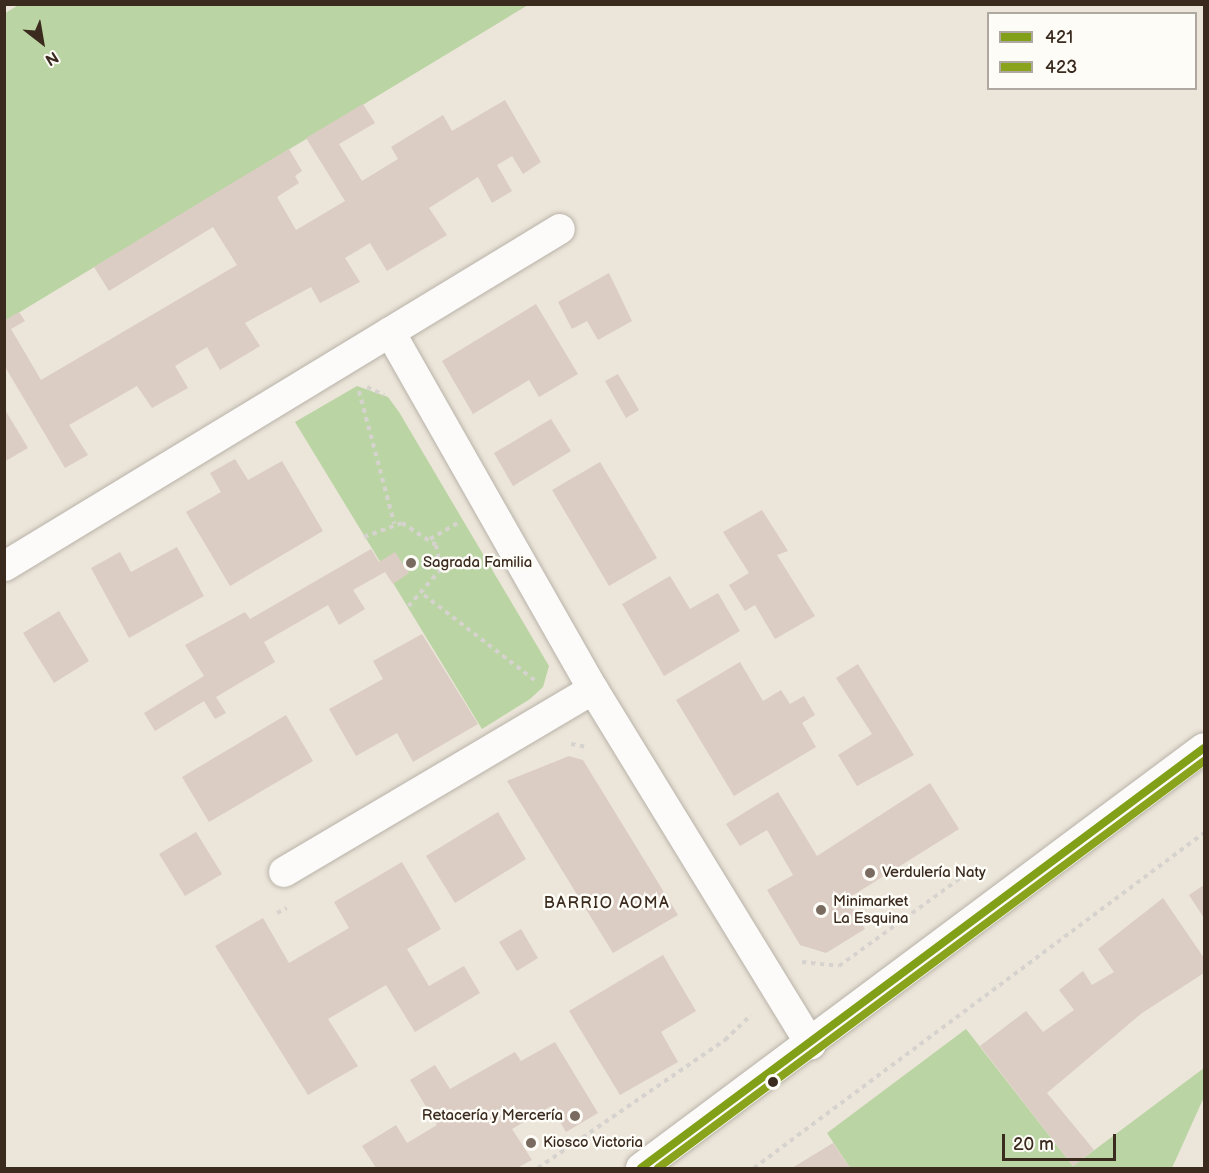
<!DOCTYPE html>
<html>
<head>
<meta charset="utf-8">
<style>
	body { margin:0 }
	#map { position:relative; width:1209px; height:1173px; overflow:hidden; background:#ece5d9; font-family:"Balsamiq Sans",sans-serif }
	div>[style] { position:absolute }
	.green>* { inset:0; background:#bad4a4 }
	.building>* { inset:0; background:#dccdc4 }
	.path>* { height:4px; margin-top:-2px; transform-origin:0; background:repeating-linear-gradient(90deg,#d6d3cf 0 4.5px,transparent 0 9px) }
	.roads { filter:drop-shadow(0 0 2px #b8b2a9) drop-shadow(0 0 2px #b8b2a9) }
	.minor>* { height:30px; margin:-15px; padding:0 15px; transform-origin:15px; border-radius:15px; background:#fcfbf9 }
	.bus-1>* { height:8px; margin:-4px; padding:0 4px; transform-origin:4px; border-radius:4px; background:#81a018 }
	.bus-2>* { height:8px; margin:-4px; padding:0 4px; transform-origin:4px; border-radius:4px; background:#89a41c }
	.dots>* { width:16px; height:16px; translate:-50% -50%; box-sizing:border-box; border:3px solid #fdfcf7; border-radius:50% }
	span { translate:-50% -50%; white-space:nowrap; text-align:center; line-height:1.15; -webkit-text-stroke:5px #fdfcf7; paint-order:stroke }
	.poi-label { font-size:15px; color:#3b2a1e }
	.left { translate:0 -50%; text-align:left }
	.right { translate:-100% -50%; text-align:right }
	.neighbourhood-label { font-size:16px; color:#3b2a1e; letter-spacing:1.5px }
	.frame { position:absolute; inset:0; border:6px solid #3b2a1e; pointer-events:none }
	.legend { position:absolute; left:987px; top:12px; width:210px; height:78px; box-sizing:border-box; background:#fdfcf7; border:2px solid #afa8a0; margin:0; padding:8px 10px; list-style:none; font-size:18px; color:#3b2a1e }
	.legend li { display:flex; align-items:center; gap:12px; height:30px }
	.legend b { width:30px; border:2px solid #afa8a0 }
	.north { position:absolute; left:12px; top:12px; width:60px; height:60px; -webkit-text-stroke:4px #fdfcf7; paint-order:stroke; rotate:149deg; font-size:16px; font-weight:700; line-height:24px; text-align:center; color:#3b2a1e }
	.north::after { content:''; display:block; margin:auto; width:21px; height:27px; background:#3b2a1e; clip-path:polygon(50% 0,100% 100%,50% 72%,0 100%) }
	.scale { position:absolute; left:1002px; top:1134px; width:114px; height:27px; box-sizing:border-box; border:3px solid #3b2a1e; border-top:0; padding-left:8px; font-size:18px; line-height:21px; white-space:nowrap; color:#3b2a1e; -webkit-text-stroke:4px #fdfcf7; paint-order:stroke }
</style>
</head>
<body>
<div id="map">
	<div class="green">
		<i style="clip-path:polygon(20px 4px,528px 5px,5px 321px,4px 14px)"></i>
		<i style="clip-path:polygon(357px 386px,388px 397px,399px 412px,549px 666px,543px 687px,530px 699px,482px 729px,295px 422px)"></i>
		<i style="clip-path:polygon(966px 1029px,1073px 1166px,1204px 1068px,1204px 1097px,1172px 1168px,850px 1168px,827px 1133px)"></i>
	</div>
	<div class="building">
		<i style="clip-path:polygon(505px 100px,541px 162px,523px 174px,512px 156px,497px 165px,512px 191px,492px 203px,478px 177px,429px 208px,447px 235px,387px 271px,370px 243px,345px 258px,360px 282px,320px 303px,311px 287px,245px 323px,260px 346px,220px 370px,207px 347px,175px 366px,188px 388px,152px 408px,137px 386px,69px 425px,88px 455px,65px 468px,4px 365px,4px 321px,19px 312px,25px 321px,11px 329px,41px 380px,237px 265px,213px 227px,109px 291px,94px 267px,199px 203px,289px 149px,302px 171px,295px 176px,299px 183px,277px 197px,296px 230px,345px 201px,306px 138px,363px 104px,375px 123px,339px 144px,362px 181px,398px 159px,391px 147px,443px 115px,452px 131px)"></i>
		<i style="clip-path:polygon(609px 273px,632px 321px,598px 340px,587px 321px,572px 329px,558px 302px)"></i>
		<i style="clip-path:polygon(536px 304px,578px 374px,539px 397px,529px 380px,473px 414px,442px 361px)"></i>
		<i style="clip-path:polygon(618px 374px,639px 410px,626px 418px,605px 381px)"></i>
		<i style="clip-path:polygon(4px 408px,28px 448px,4px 462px)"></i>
		<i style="clip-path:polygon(551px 419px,571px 451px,513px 486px,494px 453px)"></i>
		<i style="clip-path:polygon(235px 459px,248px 480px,282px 461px,323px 531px,230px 586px,186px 512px,221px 492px,210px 473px)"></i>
		<i style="clip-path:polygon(600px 462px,657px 558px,609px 586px,552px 490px)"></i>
		<i style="clip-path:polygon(762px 510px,788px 551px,777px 555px,815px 616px,775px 639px,755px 605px,745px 611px,729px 585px,749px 573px,723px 532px)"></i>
		<i style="clip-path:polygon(177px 547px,204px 596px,129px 638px,91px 568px,120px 552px,131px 572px)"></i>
		<i style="clip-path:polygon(371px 549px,379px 562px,395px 552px,409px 573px,393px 584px,385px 572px,353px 590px,365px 609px,339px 625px,328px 605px,264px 642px,275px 662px,216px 697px,226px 713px,215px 719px,204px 701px,155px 731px,144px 713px,204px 676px,185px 645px,245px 612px,250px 619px)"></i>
		<i style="clip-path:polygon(670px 576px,690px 609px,718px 593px,740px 631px,664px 676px,622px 604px)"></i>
		<i style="clip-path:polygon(59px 611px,89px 661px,54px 683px,23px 633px)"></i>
		<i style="clip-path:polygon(422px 634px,478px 724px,413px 762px,397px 733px,356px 756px,329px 709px,383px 679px,373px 661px)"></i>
		<i style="clip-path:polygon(740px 662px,763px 701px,781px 690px,790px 704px,804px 696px,815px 715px,802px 723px,816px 747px,734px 796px,676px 700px)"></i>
		<i style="clip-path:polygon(858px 664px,914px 755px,857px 786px,838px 755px,872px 734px,836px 678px)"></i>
		<i style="clip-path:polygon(286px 715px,313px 761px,209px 822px,182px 777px)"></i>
		<i style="clip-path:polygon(569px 756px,583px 760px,678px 915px,613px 953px,507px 781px)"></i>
		<i style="clip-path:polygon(930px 783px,959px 829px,847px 899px,865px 929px,826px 953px,800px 945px,767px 890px,793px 875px,767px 830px,740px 846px,726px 824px,778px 792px,817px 856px)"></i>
		<i style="clip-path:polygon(498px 812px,526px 859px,455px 903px,426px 856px)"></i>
		<i style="clip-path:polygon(196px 832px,222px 874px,185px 896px,159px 854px)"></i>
		<i style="clip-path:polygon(402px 862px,441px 929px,407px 949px,429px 986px,464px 966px,480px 993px,415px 1032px,386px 985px,328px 1019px,358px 1066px,308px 1095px,215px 946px,263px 918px,289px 963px,349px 928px,334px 902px)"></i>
		<i style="clip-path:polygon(1204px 885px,1204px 918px,1189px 895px)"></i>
		<i style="clip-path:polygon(1163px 898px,1204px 958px,1204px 973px,1142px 1013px,1047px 1093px,1094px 1150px,1073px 1166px,980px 1046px,1026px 1011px,1043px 1032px,1074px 1010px,1059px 990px,1083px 971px,1092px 985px,1114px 972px,1098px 949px)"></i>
		<i style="clip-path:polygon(521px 929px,538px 958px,517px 971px,499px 942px)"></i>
		<i style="clip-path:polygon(663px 955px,696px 1011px,661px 1032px,678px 1062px,620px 1095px,569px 1011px)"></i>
		<i style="clip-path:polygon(555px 1042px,598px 1113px,566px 1132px,551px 1106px,512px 1129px,532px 1160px,517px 1168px,376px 1168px,362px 1146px,396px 1125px,407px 1143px,437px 1125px,410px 1080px,435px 1065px,450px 1089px,515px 1052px,521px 1061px)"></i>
		<i style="clip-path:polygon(833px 1143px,850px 1168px,792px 1168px)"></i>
	</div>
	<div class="path">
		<i style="left:367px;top:387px;width:19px;rotate:25deg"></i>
		<i style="left:359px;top:391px;width:137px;rotate:75.1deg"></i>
		<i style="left:364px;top:537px;width:40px;rotate:-20.2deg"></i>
		<i style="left:402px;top:523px;width:40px;rotate:32.9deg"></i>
		<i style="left:436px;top:545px;width:25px;rotate:78deg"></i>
		<i style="left:441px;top:569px;width:52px;rotate:131.1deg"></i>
		<i style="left:430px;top:539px;width:32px;rotate:-30deg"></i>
		<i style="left:424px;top:595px;width:143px;rotate:37.6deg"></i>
		<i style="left:571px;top:744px;width:16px;rotate:11deg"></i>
		<i style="left:277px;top:913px;width:11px;rotate:-27deg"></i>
		<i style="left:802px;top:962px;width:37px;rotate:6deg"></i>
		<i style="left:839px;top:966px;width:165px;rotate:-35.9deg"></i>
		<i style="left:538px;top:1168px;width:227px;rotate:-34.4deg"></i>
		<i style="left:725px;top:1040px;width:36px;rotate:-44deg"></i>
		<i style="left:754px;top:1168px;width:561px;rotate:-36.67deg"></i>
	</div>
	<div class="roads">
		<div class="minor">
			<i style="left:390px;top:332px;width:411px;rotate:60.4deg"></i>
			<i style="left:593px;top:689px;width:417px;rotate:58.5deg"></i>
			<i style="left:5px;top:566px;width:649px;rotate:-31.27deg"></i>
			<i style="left:284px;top:872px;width:359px;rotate:-30.6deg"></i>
			<i style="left:641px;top:1168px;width:702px;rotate:-36.72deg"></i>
		</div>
	</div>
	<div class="bus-1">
		<i style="left:641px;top:1168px;width:702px;rotate:-36.72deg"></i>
	</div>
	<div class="bus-2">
		<i style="left:658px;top:1168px;width:681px;rotate:-36.7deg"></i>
	</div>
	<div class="dots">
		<i style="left:411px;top:563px;background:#796b5f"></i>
		<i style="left:870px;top:873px;background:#796b5f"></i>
		<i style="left:821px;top:910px;background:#796b5f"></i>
		<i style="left:773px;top:1082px;background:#3b2a1e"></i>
		<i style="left:575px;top:1116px;background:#796b5f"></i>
		<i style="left:531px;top:1143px;background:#796b5f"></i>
	</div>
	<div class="poi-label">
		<span class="left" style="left:423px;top:563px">Sagrada Familia</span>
		<span class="left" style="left:882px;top:873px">Verdulería Naty</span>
		<span class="left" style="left:833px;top:910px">Minimarket<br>La Esquina</span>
		<span class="right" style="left:563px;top:1116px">Retacería y Mercería</span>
		<span class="left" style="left:543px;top:1143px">Kiosco Victoria</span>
	</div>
	<div class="neighbourhood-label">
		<span style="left:607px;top:904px">BARRIO AOMA</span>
	</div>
	<div class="frame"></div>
	<ul class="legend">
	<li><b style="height:8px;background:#81a018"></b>421</li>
	<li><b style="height:8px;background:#89a41c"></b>423</li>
	</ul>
	<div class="north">N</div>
	<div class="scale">20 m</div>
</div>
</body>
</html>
